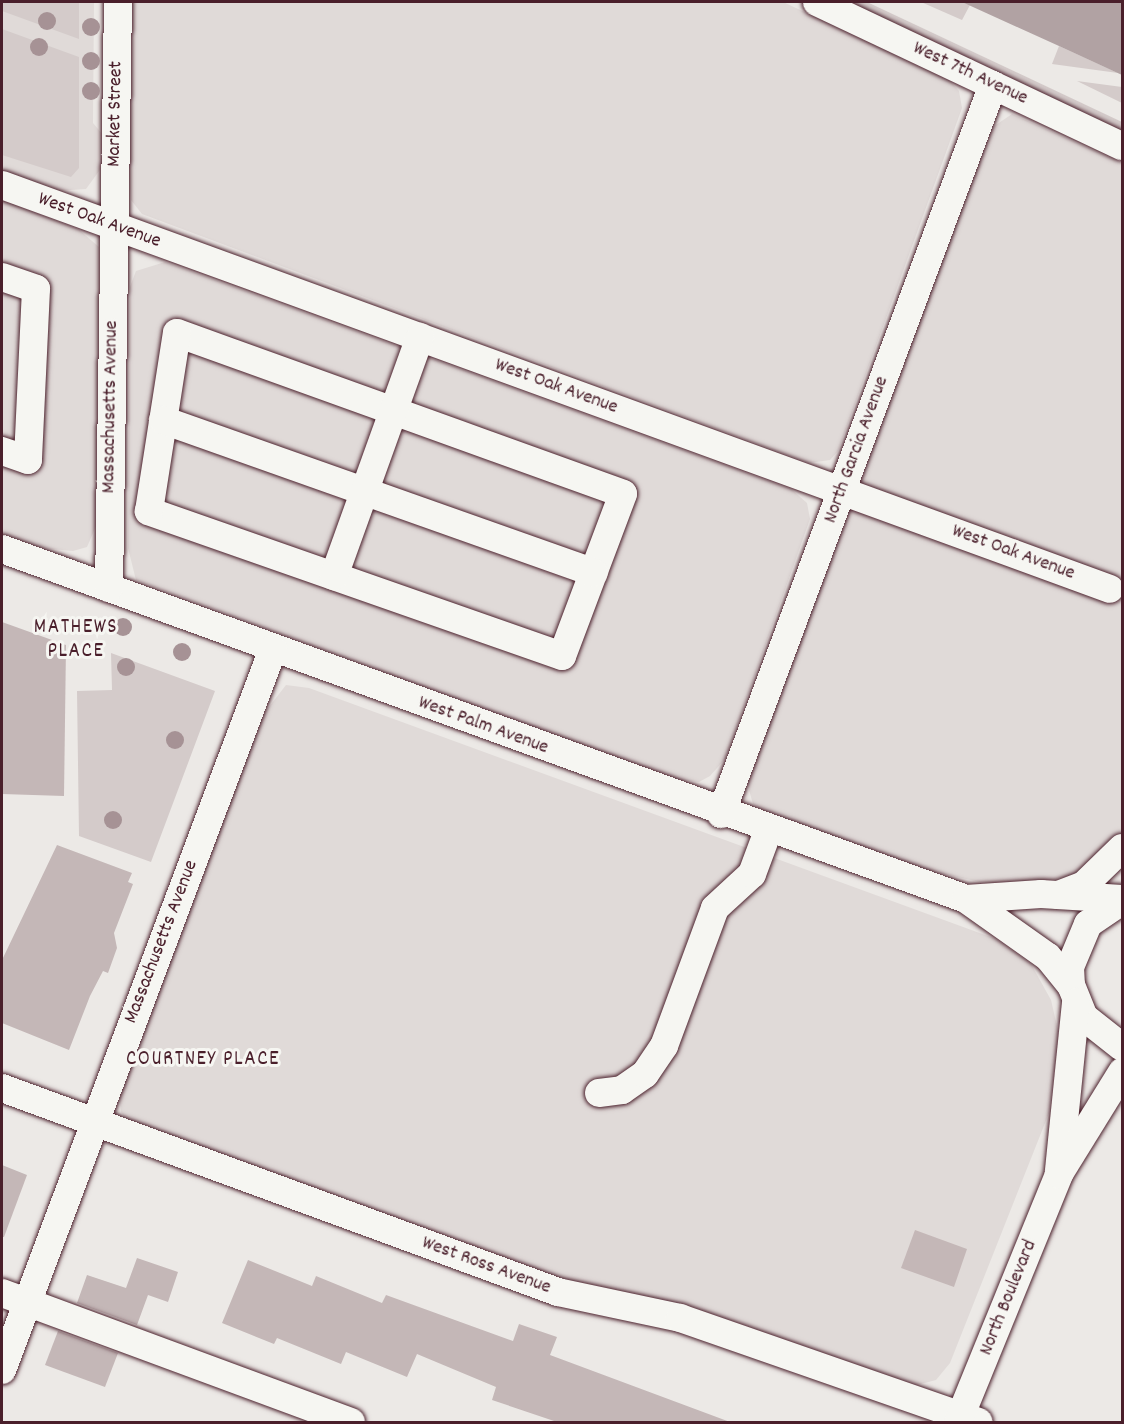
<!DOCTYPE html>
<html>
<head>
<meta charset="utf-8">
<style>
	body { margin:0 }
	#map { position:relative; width:1124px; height:1424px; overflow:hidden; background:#ece9e6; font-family:Dekko,sans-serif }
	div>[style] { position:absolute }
	.built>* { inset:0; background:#e0dad8 }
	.green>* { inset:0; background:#d4cbca }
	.water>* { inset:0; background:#b1a2a3 }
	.building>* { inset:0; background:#c4b7b7 }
	.roads { filter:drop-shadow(0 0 2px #4a1f2b) drop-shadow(0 0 2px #4a1f2b) }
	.minor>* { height:28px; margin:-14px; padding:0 14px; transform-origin:14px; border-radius:14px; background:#f6f6f2 }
	.trees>* { width:18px; height:18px; margin:-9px; border-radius:50%; background:#a69295 }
	span { translate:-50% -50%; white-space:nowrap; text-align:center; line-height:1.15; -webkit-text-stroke:6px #f6f6f2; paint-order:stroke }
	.street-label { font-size:20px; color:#4a1f2b }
	.neighbourhood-label { font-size:21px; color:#4a1f2b; letter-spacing:1.5px }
	.frame { position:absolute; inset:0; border:3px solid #4a1f2b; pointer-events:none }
</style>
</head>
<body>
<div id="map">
	<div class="built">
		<i style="clip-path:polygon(2px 2px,94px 2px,93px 123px,103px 135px,102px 167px,86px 189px,55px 191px,2px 171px)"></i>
		<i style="clip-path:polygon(130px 2px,783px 2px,947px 78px,959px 91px,962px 108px,838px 451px,830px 460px,809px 463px,142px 214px,131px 200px,129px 176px)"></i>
		<i style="clip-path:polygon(1012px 114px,1122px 163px,1122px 836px,1084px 873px,1030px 884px,980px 882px,926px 870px,765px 812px,753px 804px,746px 779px,987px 131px)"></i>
		<i style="clip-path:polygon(2px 200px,78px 229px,99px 247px,99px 519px,87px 547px,73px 551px,40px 548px,2px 533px)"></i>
		<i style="clip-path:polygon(165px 262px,791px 489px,807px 503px,810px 519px,725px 759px,710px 776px,699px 782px,673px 779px,136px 580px,128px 548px,130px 287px,136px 271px)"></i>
		<i style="clip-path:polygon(286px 685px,309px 688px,996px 939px,1031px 964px,1051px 1000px,1059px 1035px,1049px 1113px,950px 1363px,936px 1380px,913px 1386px,597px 1293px,133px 1129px,121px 1112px,119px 1092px,262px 716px)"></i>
	</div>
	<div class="green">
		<i style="clip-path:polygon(2px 2px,79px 2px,79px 39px,2px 11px)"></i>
		<i style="clip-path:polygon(846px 2px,867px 2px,1122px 122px,1122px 132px)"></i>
		<i style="clip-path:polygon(921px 2px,962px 2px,970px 5px,962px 20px)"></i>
		<i style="clip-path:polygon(2px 29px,79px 57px,79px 168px,71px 177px,2px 155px)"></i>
		<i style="clip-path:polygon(1059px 46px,1118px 73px,1052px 64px)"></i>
		<i style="clip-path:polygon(1077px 81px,1122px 87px,1122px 103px)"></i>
		<i style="clip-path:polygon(111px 653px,215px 691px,151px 862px,79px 836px,77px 691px,112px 690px)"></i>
	</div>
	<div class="water">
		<i style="clip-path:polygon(962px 2px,1122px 2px,1122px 75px,1059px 46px)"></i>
	</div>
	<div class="building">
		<i style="clip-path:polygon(2px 622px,66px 645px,64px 796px,2px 794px)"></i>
		<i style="clip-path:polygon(57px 845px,132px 873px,128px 882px,133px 884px,114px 933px,117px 948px,108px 973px,103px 971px,90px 996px,69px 1050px,2px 1023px,2px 960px)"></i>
		<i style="clip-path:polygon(2px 1165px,27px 1175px,4px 1237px,2px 1237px)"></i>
		<i style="clip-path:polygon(915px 1230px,967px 1249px,954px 1287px,901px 1268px)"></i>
		<i style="clip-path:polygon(137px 1258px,178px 1272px,168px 1302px,148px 1295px,137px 1325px,77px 1303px,87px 1275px,126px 1288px)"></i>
		<i style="clip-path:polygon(248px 1260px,312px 1286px,316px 1276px,382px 1303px,386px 1295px,513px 1341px,519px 1324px,557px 1337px,550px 1355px,730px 1422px,557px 1422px,492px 1400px,496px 1387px,417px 1354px,407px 1377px,346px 1352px,341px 1364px,277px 1338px,274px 1344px,222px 1323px)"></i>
		<i style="clip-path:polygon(58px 1331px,118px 1353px,105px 1387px,45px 1365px)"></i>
	</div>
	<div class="roads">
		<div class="minor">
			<i style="left:817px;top:2px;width:337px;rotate:25.3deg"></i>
			<i style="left:2px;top:185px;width:1179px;rotate:20.03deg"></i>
			<i style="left:2px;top:277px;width:36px;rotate:19deg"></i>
			<i style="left:36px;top:289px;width:171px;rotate:92.7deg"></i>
			<i style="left:28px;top:460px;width:28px;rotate:-161deg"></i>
			<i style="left:177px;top:333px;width:474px;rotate:19.8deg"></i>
			<i style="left:623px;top:494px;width:173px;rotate:110.6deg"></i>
			<i style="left:562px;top:656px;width:438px;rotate:-160.7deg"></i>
			<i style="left:149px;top:511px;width:180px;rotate:-81.1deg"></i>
			<i style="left:163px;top:420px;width:457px;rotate:19.5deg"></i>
			<i style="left:2px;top:549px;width:1026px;rotate:19.95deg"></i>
			<i style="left:966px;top:899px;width:100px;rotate:35.3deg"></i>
			<i style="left:1048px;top:957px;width:36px;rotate:51deg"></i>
			<i style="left:334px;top:576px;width:254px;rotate:-70.2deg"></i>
			<i style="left:109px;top:588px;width:586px;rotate:-89.12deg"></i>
			<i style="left:721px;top:814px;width:778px;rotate:-69.54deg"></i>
			<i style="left:1058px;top:895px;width:28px;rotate:-21deg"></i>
			<i style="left:1084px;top:885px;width:53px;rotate:-44.2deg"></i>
			<i style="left:966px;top:899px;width:75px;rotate:-3.8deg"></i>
			<i style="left:1041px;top:894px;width:81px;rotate:3.5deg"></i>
			<i style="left:1122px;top:901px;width:41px;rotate:145.9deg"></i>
			<i style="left:1088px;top:924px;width:47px;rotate:112.7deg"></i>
			<i style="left:1070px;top:967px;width:18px;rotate:87deg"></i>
			<i style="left:1071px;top:985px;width:35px;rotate:68deg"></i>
			<i style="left:1084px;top:1017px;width:48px;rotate:38.3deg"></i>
			<i style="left:2px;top:1088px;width:592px;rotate:20.15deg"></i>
			<i style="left:558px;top:1292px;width:125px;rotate:12deg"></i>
			<i style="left:680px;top:1318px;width:316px;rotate:19.2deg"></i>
			<i style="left:599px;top:1093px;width:23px;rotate:-7deg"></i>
			<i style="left:622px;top:1090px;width:28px;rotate:-35deg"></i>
			<i style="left:645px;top:1074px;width:34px;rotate:-56deg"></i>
			<i style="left:664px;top:1046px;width:147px;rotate:-69.7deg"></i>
			<i style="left:715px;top:908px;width:50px;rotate:-42.6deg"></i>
			<i style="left:752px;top:874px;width:46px;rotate:-69.6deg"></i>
			<i style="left:1059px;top:1170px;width:169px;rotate:-84.2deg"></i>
			<i style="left:2px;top:1293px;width:372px;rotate:20.3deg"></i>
			<i style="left:2px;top:1370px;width:770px;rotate:-69.4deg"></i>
			<i style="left:958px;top:1422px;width:268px;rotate:-67.8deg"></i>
			<i style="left:1059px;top:1174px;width:120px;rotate:-58.3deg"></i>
		</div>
	</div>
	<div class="trees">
		<i style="left:47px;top:21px"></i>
		<i style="left:91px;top:27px"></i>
		<i style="left:39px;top:47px"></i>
		<i style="left:91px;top:61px"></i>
		<i style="left:91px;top:91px"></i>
		<i style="left:123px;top:627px"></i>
		<i style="left:182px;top:652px"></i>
		<i style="left:126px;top:667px"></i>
		<i style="left:175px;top:740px"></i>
		<i style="left:113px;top:820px"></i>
	</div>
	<div class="street-label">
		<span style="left:970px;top:74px;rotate:25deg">West 7th Avenue</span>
		<span style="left:116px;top:114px;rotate:-89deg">Market Street</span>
		<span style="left:99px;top:221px;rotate:20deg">West Oak Avenue</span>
		<span style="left:556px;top:387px;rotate:20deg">West Oak Avenue</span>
		<span style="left:111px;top:407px;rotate:-89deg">Massachusetts Avenue</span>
		<span style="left:857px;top:450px;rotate:-70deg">North Garcia Avenue</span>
		<span style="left:1013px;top:553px;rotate:20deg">West Oak Avenue</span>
		<span style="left:483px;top:726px;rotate:20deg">West Palm Avenue</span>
		<span style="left:162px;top:942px;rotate:-69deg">Massachusetts Avenue</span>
		<span style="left:486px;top:1266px;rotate:20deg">West Ross Avenue</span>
		<span style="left:1009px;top:1298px;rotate:-68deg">North Boulevard</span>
	</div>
	<div class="neighbourhood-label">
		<span style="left:76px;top:640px">MATHEWS<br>PLACE</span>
		<span style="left:203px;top:1060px">COURTNEY PLACE</span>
	</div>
	<div class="frame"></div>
</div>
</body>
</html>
